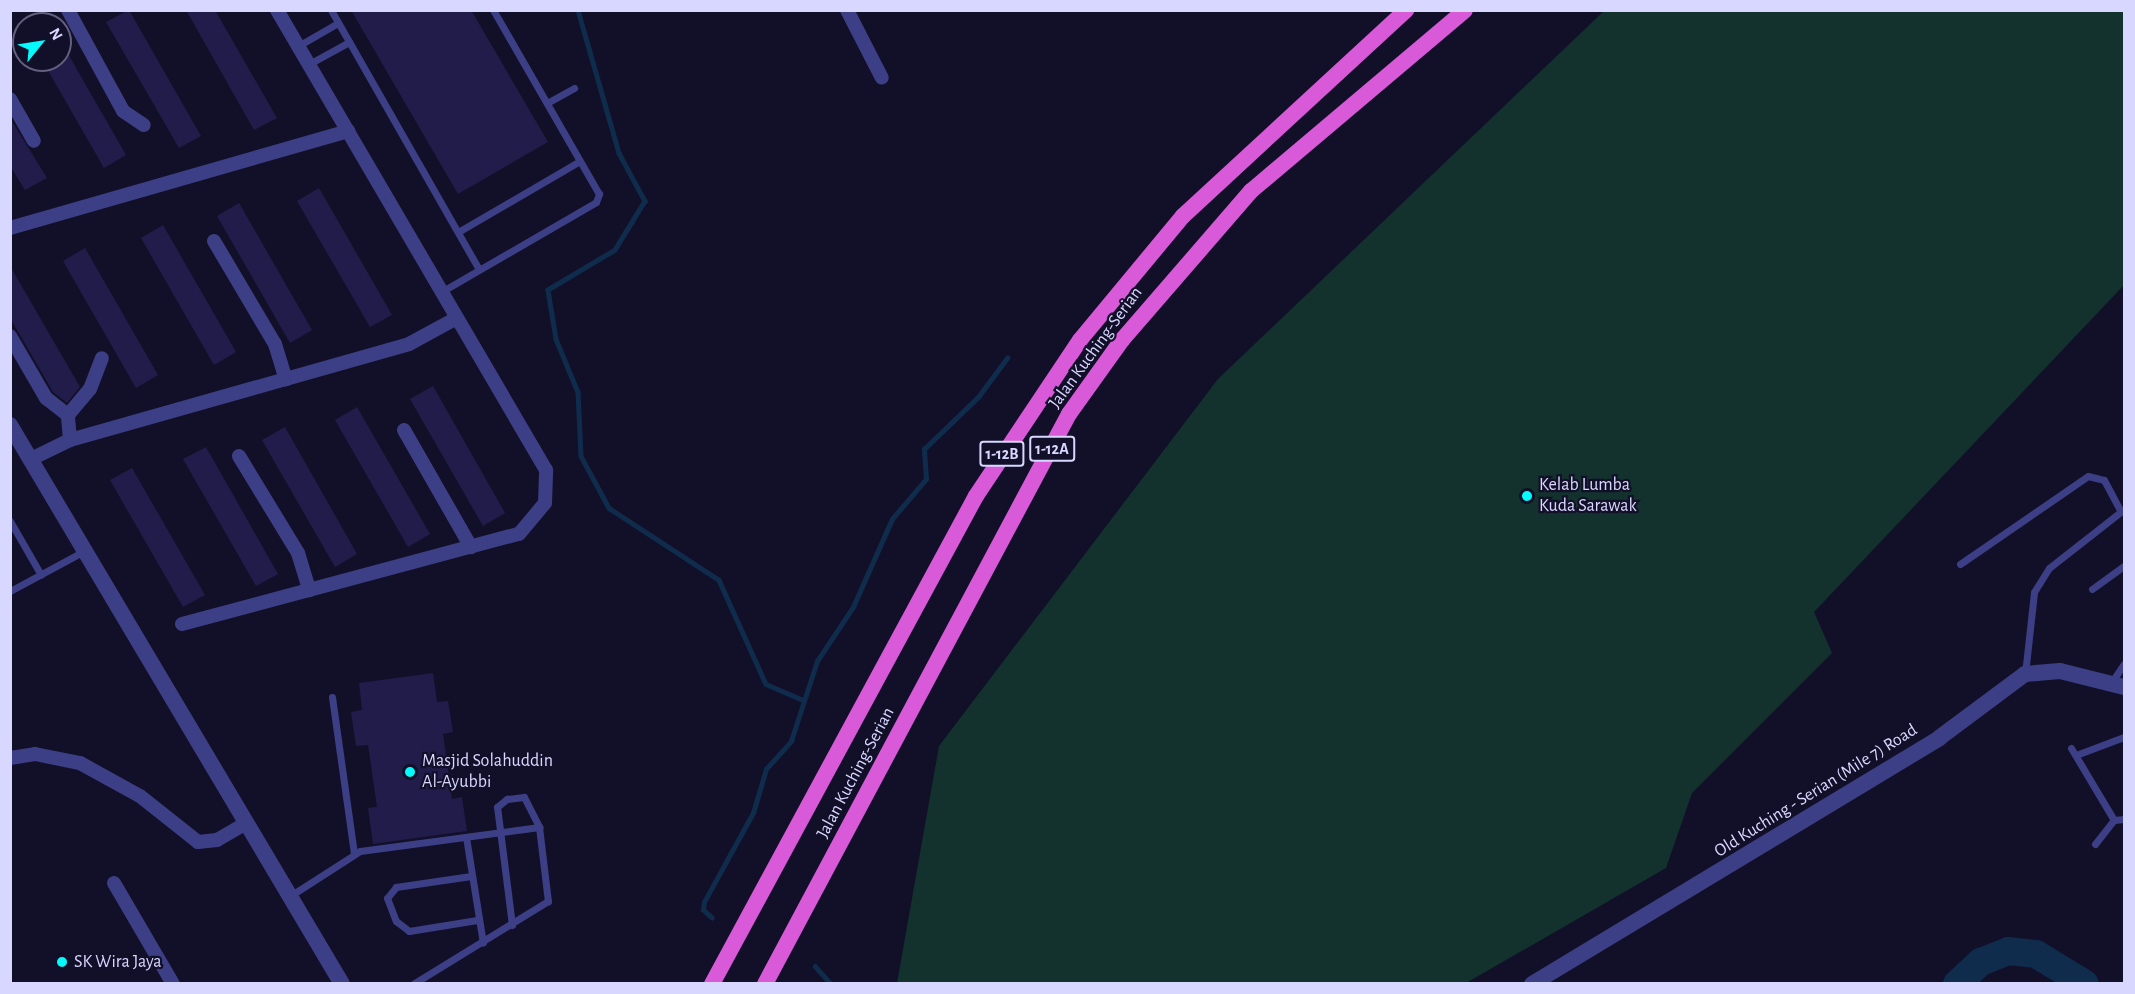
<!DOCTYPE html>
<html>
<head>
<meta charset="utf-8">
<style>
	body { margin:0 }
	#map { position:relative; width:2135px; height:994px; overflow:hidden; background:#121028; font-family:"Alegreya Sans",sans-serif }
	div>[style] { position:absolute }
	.green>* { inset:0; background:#13322e }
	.stream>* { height:4.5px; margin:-2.25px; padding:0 2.25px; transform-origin:2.25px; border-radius:2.25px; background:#0f2c4d }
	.river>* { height:28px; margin:-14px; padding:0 14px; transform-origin:14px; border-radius:14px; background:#0f2c4d }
	.building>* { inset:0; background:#211c49 }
	.service>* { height:7px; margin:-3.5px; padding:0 3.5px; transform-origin:3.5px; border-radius:3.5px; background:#3c3f86 }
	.minor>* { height:14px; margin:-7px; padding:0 7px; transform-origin:7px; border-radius:7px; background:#3c3f86 }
	.tertiary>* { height:16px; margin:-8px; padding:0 8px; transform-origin:8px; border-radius:8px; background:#3c3f86 }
	.trunk>* { height:16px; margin:-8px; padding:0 8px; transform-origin:8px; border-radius:8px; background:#d85ad8 }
	.dots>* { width:16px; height:16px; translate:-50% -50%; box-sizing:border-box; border:3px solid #121028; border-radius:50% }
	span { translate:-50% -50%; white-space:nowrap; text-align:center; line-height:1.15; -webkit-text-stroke:4.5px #121028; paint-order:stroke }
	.shield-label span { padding:2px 4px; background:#121028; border:2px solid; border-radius:4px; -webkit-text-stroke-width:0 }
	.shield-label { font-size:16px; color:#d8d7ff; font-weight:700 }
	.street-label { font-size:18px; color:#d8d7ff }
	.poi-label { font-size:18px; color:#d8d7ff }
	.left { translate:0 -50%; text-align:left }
	.frame { position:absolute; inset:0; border:12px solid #d8d7ff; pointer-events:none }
	.north { position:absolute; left:12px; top:12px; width:60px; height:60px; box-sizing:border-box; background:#121028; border:2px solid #61607e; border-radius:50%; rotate:60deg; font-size:16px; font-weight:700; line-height:24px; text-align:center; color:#d8d7ff }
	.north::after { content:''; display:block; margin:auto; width:21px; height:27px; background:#05fafd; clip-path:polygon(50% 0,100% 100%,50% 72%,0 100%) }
</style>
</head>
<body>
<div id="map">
	<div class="green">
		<i style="clip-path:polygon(1604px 11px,2124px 11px,2124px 285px,1814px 612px,1832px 653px,1692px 793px,1666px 868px,1466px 983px,897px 983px,939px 746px,1218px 379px)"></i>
	</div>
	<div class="stream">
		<i style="left:578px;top:10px;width:149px;rotate:74deg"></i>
		<i style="left:619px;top:153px;width:55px;rotate:61.6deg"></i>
		<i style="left:645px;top:201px;width:57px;rotate:121.5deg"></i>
		<i style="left:615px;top:250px;width:78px;rotate:149.2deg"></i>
		<i style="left:548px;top:290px;width:50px;rotate:80.7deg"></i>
		<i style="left:556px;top:339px;width:57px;rotate:67.5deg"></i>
		<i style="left:578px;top:392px;width:64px;rotate:87.3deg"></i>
		<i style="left:581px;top:456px;width:59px;rotate:61.7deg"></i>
		<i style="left:609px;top:508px;width:131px;rotate:33.2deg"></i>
		<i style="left:719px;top:580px;width:114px;rotate:65.7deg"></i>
		<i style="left:766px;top:684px;width:40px;rotate:23.4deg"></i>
		<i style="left:712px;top:918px;width:12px;rotate:-138deg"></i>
		<i style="left:703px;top:910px;width:8px;rotate:-83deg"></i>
		<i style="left:704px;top:902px;width:102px;rotate:-61.2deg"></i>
		<i style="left:753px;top:813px;width:46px;rotate:-73.5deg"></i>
		<i style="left:766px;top:769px;width:38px;rotate:-48deg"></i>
		<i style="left:791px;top:741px;width:84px;rotate:-72deg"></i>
		<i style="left:817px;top:661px;width:65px;rotate:-56.3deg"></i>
		<i style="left:853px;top:607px;width:96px;rotate:-66.1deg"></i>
		<i style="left:892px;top:519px;width:52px;rotate:-49.6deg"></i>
		<i style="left:926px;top:479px;width:30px;rotate:-94deg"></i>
		<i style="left:924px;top:449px;width:75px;rotate:-43.9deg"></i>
		<i style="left:978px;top:397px;width:49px;rotate:-53.4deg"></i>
		<i style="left:815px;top:966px;width:24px;rotate:48deg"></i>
	</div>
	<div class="river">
		<i style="left:1957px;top:984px;width:33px;rotate:-43deg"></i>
		<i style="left:1981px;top:962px;width:29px;rotate:-22deg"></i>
		<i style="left:2008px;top:951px;width:28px;rotate:6deg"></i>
		<i style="left:2036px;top:954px;width:57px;rotate:31.5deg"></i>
	</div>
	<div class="building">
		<i style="clip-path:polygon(129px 10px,201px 136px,179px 148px,106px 22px)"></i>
		<i style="clip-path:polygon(186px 10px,215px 10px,277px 118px,254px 130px)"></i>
		<i style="clip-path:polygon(351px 10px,471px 10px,548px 142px,458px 194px)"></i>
		<i style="clip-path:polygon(60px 40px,126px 155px,104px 168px,42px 60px,60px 60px)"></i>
		<i style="clip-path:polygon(10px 118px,47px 178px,25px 190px,10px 166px)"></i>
		<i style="clip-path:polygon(319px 188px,392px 315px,370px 327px,297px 201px)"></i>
		<i style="clip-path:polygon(239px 203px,312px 330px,290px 343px,217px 216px)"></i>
		<i style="clip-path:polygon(163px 225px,236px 352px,214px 365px,141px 238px)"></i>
		<i style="clip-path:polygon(85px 248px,158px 375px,136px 388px,63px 261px)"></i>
		<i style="clip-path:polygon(10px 266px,80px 387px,67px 403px,53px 392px,10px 318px)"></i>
		<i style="clip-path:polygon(433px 386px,505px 513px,483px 526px,410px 399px)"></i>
		<i style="clip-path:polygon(357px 407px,430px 534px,408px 547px,335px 420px)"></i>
		<i style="clip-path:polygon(285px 427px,357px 554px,335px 567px,262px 440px)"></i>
		<i style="clip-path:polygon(206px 447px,278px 574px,256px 586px,183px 459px)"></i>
		<i style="clip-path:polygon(132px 468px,205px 595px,183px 607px,110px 480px)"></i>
		<i style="clip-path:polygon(433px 673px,437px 702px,448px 701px,453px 732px,443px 734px,452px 799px,462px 797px,467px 831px,373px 844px,368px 808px,377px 807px,368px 745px,356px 746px,351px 712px,362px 710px,359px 683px)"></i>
	</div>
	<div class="service">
		<i style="left:331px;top:10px;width:298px;rotate:60.3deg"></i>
		<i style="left:298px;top:46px;width:46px;rotate:-29.9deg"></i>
		<i style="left:309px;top:64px;width:46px;rotate:-28.8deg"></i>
		<i style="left:547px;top:103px;width:31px;rotate:-29deg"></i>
		<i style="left:458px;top:232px;width:141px;rotate:-30.2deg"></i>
		<i style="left:441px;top:292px;width:179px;rotate:-30.1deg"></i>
		<i style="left:596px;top:202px;width:9px;rotate:-69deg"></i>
		<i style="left:599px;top:194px;width:212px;rotate:-119.9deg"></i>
		<i style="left:10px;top:521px;width:62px;rotate:60.1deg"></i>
		<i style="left:1960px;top:564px;width:155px;rotate:-34.5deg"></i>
		<i style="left:2088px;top:476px;width:16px;rotate:14deg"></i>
		<i style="left:2104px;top:480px;width:36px;rotate:62deg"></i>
		<i style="left:2092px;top:589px;width:39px;rotate:-36deg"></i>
		<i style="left:10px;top:591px;width:84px;rotate:-28.4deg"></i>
		<i style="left:2025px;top:674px;width:82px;rotate:-83.7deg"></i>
		<i style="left:2034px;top:592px;width:28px;rotate:-58deg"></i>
		<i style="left:2049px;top:568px;width:94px;rotate:-38.1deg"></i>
		<i style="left:2111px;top:683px;width:23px;rotate:-56deg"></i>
		<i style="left:332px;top:697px;width:158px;rotate:82deg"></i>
		<i style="left:2071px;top:748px;width:84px;rotate:59.2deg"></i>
		<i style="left:2076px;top:755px;width:51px;rotate:-20.6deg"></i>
		<i style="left:466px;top:837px;width:107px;rotate:80.9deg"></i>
		<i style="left:2095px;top:844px;width:31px;rotate:-52deg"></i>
		<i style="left:2114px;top:820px;width:10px;rotate:-6deg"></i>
		<i style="left:471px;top:876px;width:76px;rotate:171.7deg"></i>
		<i style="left:396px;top:887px;width:14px;rotate:129deg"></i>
		<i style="left:387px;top:898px;width:25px;rotate:69deg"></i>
		<i style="left:396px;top:921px;width:16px;rotate:38deg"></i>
		<i style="left:409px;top:931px;width:69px;rotate:-9.2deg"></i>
		<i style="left:290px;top:896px;width:83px;rotate:-32.7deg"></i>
		<i style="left:360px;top:851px;width:181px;rotate:-7.6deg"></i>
		<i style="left:539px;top:827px;width:75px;rotate:83.1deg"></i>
		<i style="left:548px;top:901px;width:158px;rotate:148.4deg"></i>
		<i style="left:512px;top:925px;width:119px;rotate:-97.2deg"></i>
		<i style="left:497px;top:807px;width:13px;rotate:-39deg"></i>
		<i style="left:507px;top:799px;width:17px;rotate:-7deg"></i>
		<i style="left:524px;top:797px;width:34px;rotate:63deg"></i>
	</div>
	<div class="minor">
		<i style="left:68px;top:10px;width:115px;rotate:61.4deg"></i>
		<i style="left:123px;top:111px;width:25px;rotate:34deg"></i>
		<i style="left:847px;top:10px;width:76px;rotate:62.8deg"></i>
		<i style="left:10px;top:99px;width:48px;rotate:60.3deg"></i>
		<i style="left:10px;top:228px;width:352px;rotate:-16deg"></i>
		<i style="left:214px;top:241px;width:120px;rotate:59.4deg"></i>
		<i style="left:275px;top:344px;width:37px;rotate:73deg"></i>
		<i style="left:10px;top:336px;width:72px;rotate:59.9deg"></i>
		<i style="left:46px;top:398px;width:28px;rotate:38deg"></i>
		<i style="left:404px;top:430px;width:135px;rotate:60.2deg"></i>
		<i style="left:70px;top:440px;width:25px;rotate:-95deg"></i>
		<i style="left:68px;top:415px;width:34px;rotate:-50deg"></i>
		<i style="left:90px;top:389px;width:33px;rotate:-69deg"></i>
		<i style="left:239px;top:456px;width:114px;rotate:58.7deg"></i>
		<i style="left:298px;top:553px;width:39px;rotate:73deg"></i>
		<i style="left:31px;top:459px;width:43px;rotate:-26deg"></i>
		<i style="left:70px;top:440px;width:352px;rotate:-15.8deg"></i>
		<i style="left:409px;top:344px;width:52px;rotate:-28.5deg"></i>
		<i style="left:182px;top:624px;width:349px;rotate:-15deg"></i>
		<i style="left:519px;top:534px;width:40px;rotate:-50deg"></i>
		<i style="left:545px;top:503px;width:33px;rotate:-88deg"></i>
		<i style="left:546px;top:470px;width:533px;rotate:-120.32deg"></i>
		<i style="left:10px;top:758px;width:25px;rotate:-9deg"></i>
		<i style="left:35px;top:754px;width:46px;rotate:11.3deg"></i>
		<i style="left:80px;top:763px;width:68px;rotate:28.8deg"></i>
		<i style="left:140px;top:796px;width:74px;rotate:38.4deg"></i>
		<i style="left:198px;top:842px;width:19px;rotate:-6deg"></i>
		<i style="left:217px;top:840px;width:32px;rotate:-30deg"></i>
		<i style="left:114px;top:883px;width:117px;rotate:59.7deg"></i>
	</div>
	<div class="tertiary">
		<i style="left:10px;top:425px;width:650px;rotate:59.29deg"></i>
		<i style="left:1532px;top:984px;width:476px;rotate:-31.1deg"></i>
		<i style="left:1939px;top:738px;width:107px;rotate:-36.7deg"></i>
		<i style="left:2025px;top:674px;width:35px;rotate:-5deg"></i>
		<i style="left:2060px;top:671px;width:66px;rotate:14deg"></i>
	</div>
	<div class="trunk">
		<i style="left:712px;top:984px;width:555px;rotate:-61.59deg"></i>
		<i style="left:976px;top:496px;width:187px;rotate:-56.3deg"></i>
		<i style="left:1080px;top:340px;width:161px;rotate:-50.3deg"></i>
		<i style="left:1183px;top:216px;width:304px;rotate:-42.7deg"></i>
		<i style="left:765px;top:984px;width:646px;rotate:-61.93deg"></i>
		<i style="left:1069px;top:414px;width:91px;rotate:-54.4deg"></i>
		<i style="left:1122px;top:340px;width:197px;rotate:-49.1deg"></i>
		<i style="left:1251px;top:191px;width:280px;rotate:-40.2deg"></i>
	</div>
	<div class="dots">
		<i style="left:1527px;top:496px;background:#05fafd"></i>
		<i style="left:410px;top:772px;background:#05fafd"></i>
		<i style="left:62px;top:962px;background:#05fafd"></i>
	</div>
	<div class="shield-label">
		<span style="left:1052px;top:449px">1-12A</span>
		<span style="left:1002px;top:454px">1-12B</span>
	</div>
	<div class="street-label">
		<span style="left:1096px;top:348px;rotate:-54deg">Jalan Kuching-Serian</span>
		<span style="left:856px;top:773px;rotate:-62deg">Jalan Kuching-Serian</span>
		<span style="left:1816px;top:791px;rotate:-32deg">Old Kuching - Serian (Mile 7) Road</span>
	</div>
	<div class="poi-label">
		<span class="left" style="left:1539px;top:496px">Kelab Lumba<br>Kuda Sarawak</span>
		<span class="left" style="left:422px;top:772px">Masjid Solahuddin<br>Al-Ayubbi</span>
		<span class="left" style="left:74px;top:962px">SK Wira Jaya</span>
	</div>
	<div class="frame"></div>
	<div class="north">N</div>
</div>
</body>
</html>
